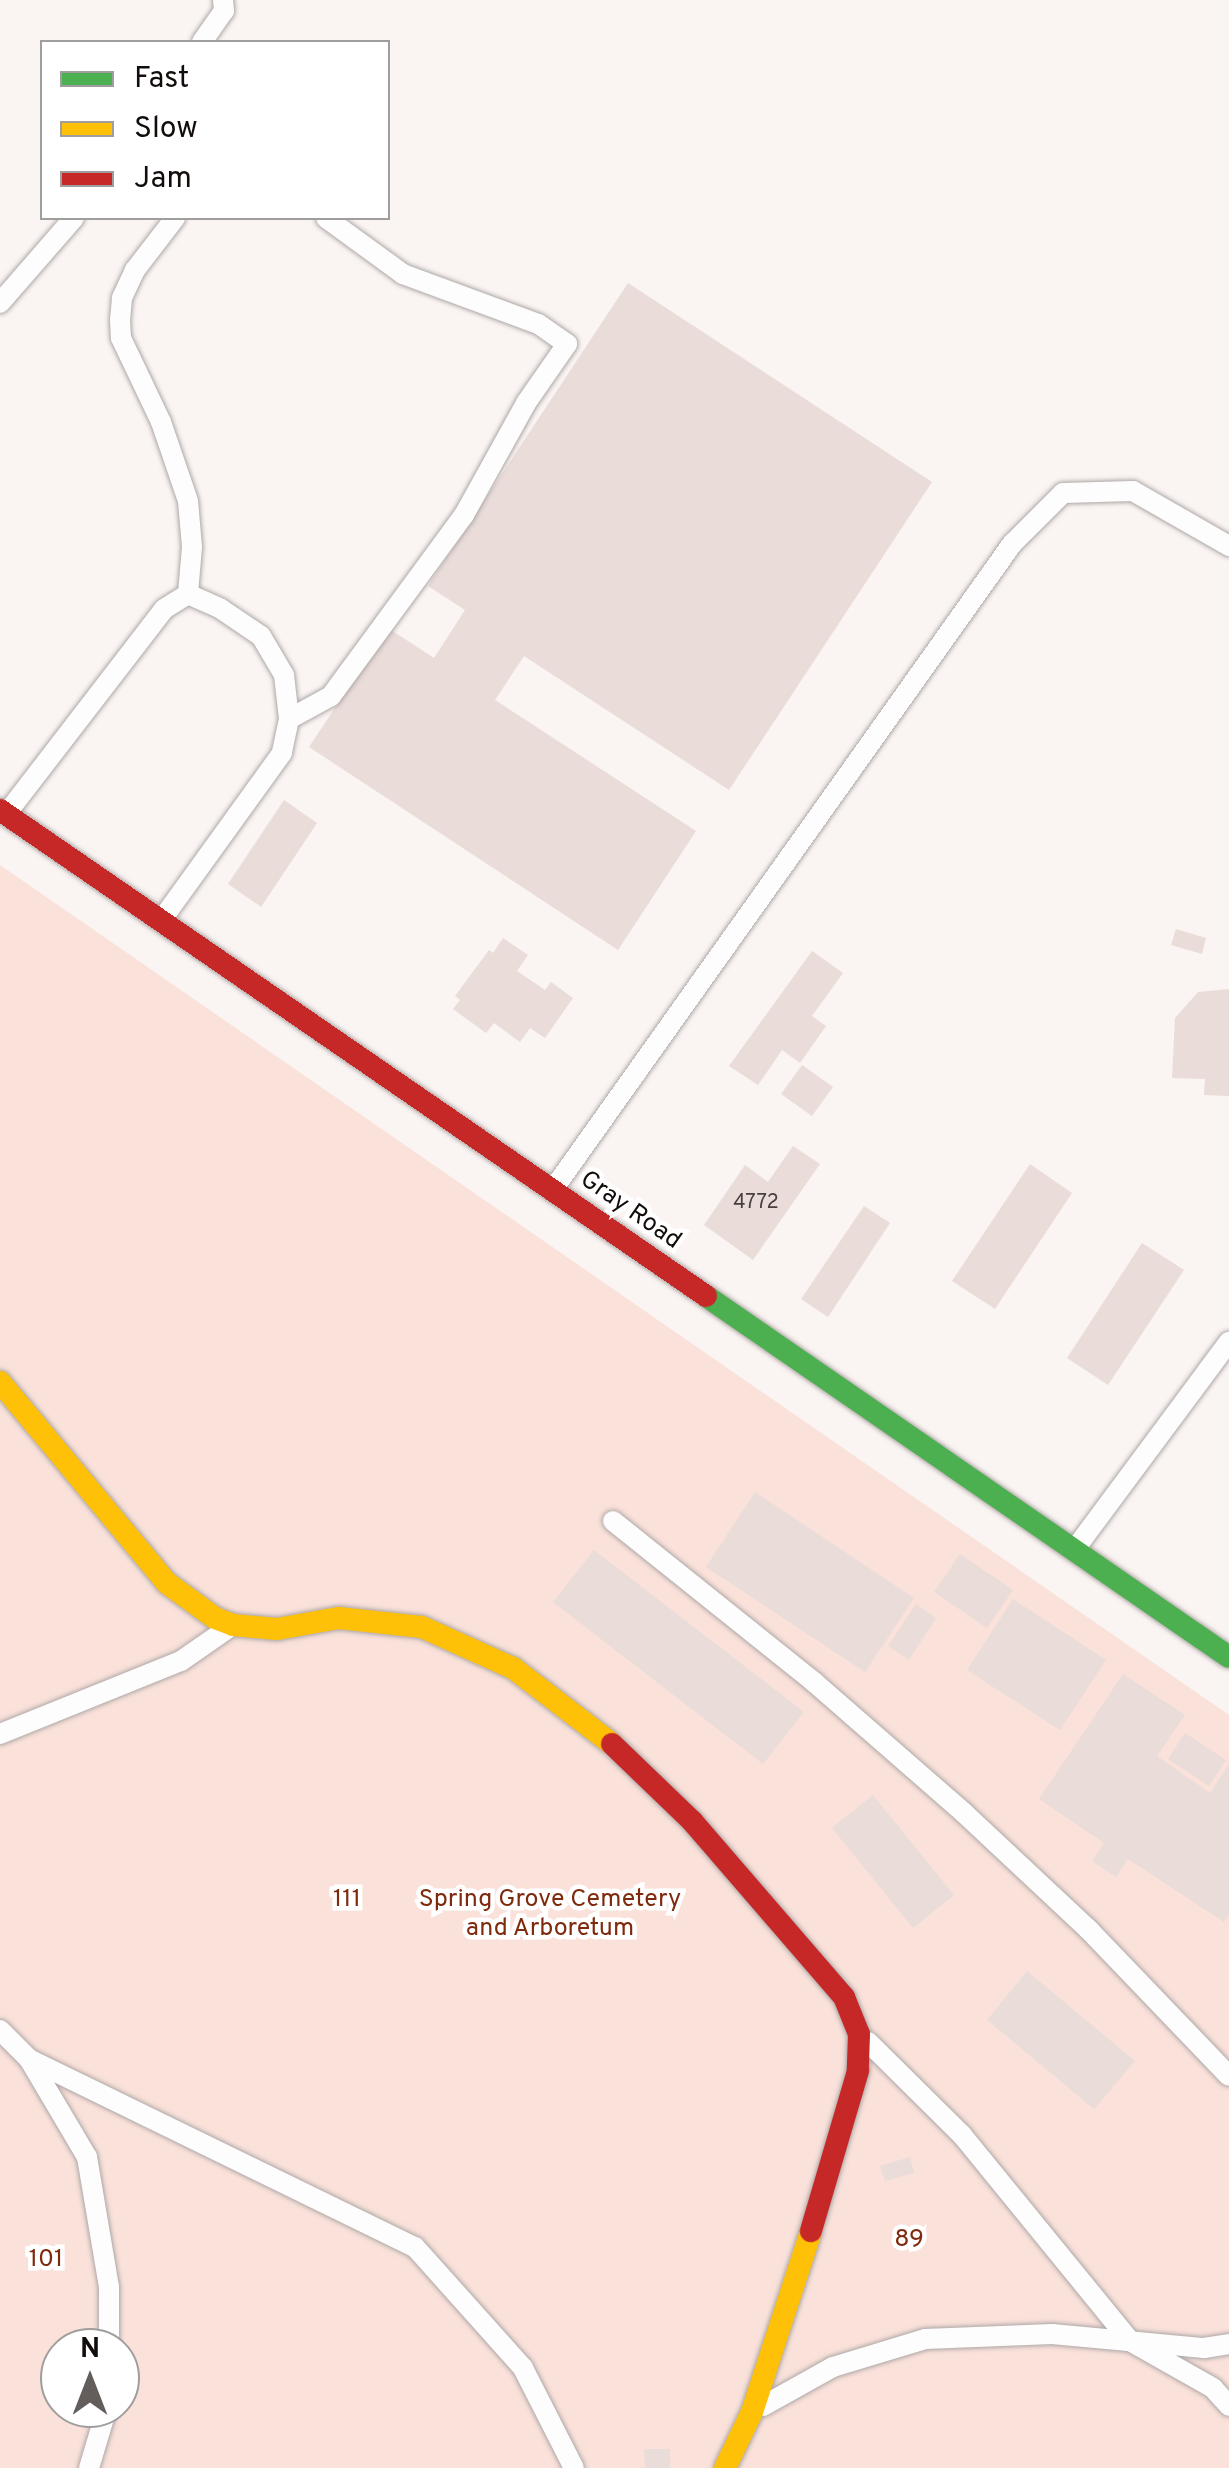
<!DOCTYPE html>
<html>
<head>
<meta charset="utf-8">
<style>
	body { margin:0 }
	#map { position:relative; width:1229px; height:2468px; overflow:hidden; background:#faf4f2; font-family:Overpass,sans-serif }
	div>[style] { position:absolute }
	.green>* { inset:0; background:#fae1da }
	.building>* { inset:0; background:#eadcd8 }
	.roads { filter:drop-shadow(0 0 2px #aea8a7) drop-shadow(0 0 2px #aea8a7) }
	.lane>* { height:20px; margin:-10px; padding:0 10px; transform-origin:10px; border-radius:10px; background:#fefdfd }
	.fast>* { height:22px; margin:-11px; padding:0 11px; transform-origin:11px; border-radius:11px; background:#4caf50 }
	.slow>* { height:22px; margin:-11px; padding:0 11px; transform-origin:11px; border-radius:11px; background:#ffc107 }
	.jam>* { height:22px; margin:-11px; padding:0 11px; transform-origin:11px; border-radius:11px; background:#c62828 }
	span { translate:-50% -50%; white-space:nowrap; text-align:center; line-height:1.15; -webkit-text-stroke:9px #fff; paint-order:stroke }
	.number-label { font-size:20px; color:#48403e }
	.number-label span { -webkit-text-stroke-width:0 }
	.street-label { font-size:25px; color:#120c0b }
	.park-label { font-size:25px; color:#7f290d }
	.legend { position:absolute; left:40px; top:40px; width:350px; height:180px; box-sizing:border-box; background:#fff; border:2px solid #a09e9d; margin:0; padding:12px 18px; list-style:none; font-size:30px; color:#120c0b }
	.legend li { display:flex; align-items:center; gap:20px; height:50px }
	.legend b { width:50px; border:2px solid #a09e9d }
	.north { position:absolute; left:40px; top:2328px; width:100px; height:100px; box-sizing:border-box; background:#fff; border:2px solid #a09e9d; border-radius:50%; rotate:0deg; font-size:28px; font-weight:700; line-height:40px; text-align:center; color:#120c0b }
	.north::after { content:''; display:block; margin:auto; width:35px; height:45px; background:#635d5c; clip-path:polygon(50% 0,100% 100%,50% 72%,0 100%) }
</style>
</head>
<body>
<div id="map">
	<div class="green">
		<i style="clip-path:polygon(evenodd,0 865px,1229px 1715px,1229px 2468px,0 2468px,0 865px,60px 2348px,120px 2348px,120px 2408px,60px 2408px,60px 2348px)"></i>
	</div>
	<div class="building">
		<i style="clip-path:polygon(628px 283px,932px 482px,729px 790px,524px 656px,495px 700px,696px 831px,618px 950px,309px 747px,388px 628px,434px 658px,465px 610px,428px 586px)"></i>
		<i style="clip-path:polygon(284px 800px,317px 823px,261px 907px,228px 884px)"></i>
		<i style="clip-path:polygon(1176px 929px,1206px 938px,1202px 954px,1171px 945px)"></i>
		<i style="clip-path:polygon(503px 938px,528px 955px,517px 971px,545px 990px,551px 982px,573px 998px,545px 1038px,530px 1028px,520px 1042px,494px 1023px,486px 1033px,453px 1009px,460px 1000px,455px 996px,489px 950px,493px 953px)"></i>
		<i style="clip-path:polygon(812px 951px,843px 973px,812px 1016px,826px 1026px,800px 1063px,782px 1050px,758px 1085px,729px 1066px)"></i>
		<i style="clip-path:polygon(1229px 989px,1229px 1096px,1204px 1095px,1205px 1079px,1172px 1078px,1175px 1018px,1198px 992px)"></i>
		<i style="clip-path:polygon(802px 1065px,833px 1087px,812px 1116px,781px 1094px)"></i>
		<i style="clip-path:polygon(793px 1146px,820px 1164px,753px 1260px,704px 1225px,745px 1165px,768px 1182px)"></i>
		<i style="clip-path:polygon(1030px 1164px,1072px 1193px,995px 1309px,952px 1281px)"></i>
		<i style="clip-path:polygon(864px 1206px,890px 1223px,828px 1317px,801px 1299px)"></i>
		<i style="clip-path:polygon(1142px 1243px,1184px 1270px,1108px 1385px,1067px 1358px)"></i>
		<i style="clip-path:polygon(755px 1492px,914px 1598px,865px 1672px,706px 1567px)"></i>
		<i style="clip-path:polygon(594px 1550px,804px 1712px,763px 1764px,553px 1602px)"></i>
		<i style="clip-path:polygon(960px 1554px,1013px 1590px,987px 1628px,934px 1592px)"></i>
		<i style="clip-path:polygon(1013px 1599px,1106px 1660px,1060px 1730px,967px 1670px)"></i>
		<i style="clip-path:polygon(916px 1604px,936px 1618px,909px 1660px,888px 1646px)"></i>
		<i style="clip-path:polygon(1123px 1674px,1185px 1715px,1157px 1756px,1210px 1793px,1229px 1764px,1229px 1914px,1224px 1922px,1128px 1859px,1116px 1877px,1092px 1861px,1104px 1843px,1039px 1799px)"></i>
		<i style="clip-path:polygon(1185px 1733px,1226px 1760px,1209px 1786px,1168px 1759px)"></i>
		<i style="clip-path:polygon(873px 1795px,954px 1895px,913px 1928px,832px 1828px)"></i>
		<i style="clip-path:polygon(1027px 1971px,1135px 2061px,1094px 2109px,987px 2020px)"></i>
		<i style="clip-path:polygon(910px 2157px,914px 2173px,885px 2181px,880px 2166px)"></i>
		<i style="clip-path:polygon(644px 2449px,670px 2449px,670px 2468px,645px 2468px)"></i>
	</div>
	<div class="roads">
		<div class="lane">
			<i style="left:202px;top:42px;width:38px;rotate:-55deg"></i>
			<i style="left:224px;top:11px;width:11px;rotate:-95deg"></i>
			<i style="left:175px;top:218px;width:66px;rotate:127.6deg"></i>
			<i style="left:135px;top:270px;width:31px;rotate:115deg"></i>
			<i style="left:122px;top:298px;width:22px;rotate:95deg"></i>
			<i style="left:120px;top:320px;width:18px;rotate:87deg"></i>
			<i style="left:121px;top:338px;width:93px;rotate:64.5deg"></i>
			<i style="left:161px;top:422px;width:83px;rotate:71.1deg"></i>
			<i style="left:188px;top:501px;width:46px;rotate:85deg"></i>
			<i style="left:192px;top:547px;width:47px;rotate:94.9deg"></i>
			<i style="left:0;top:303px;width:113px;rotate:-49deg"></i>
			<i style="left:289px;top:719px;width:48px;rotate:-28.7deg"></i>
			<i style="left:331px;top:696px;width:225px;rotate:-53.7deg"></i>
			<i style="left:464px;top:515px;width:128px;rotate:-61deg"></i>
			<i style="left:526px;top:403px;width:72px;rotate:-55.2deg"></i>
			<i style="left:567px;top:344px;width:35px;rotate:-145deg"></i>
			<i style="left:538px;top:324px;width:144px;rotate:-159.7deg"></i>
			<i style="left:403px;top:274px;width:95px;rotate:-144deg"></i>
			<i style="left:7px;top:813px;width:257px;rotate:-52.4deg"></i>
			<i style="left:164px;top:609px;width:28px;rotate:-32deg"></i>
			<i style="left:188px;top:594px;width:36px;rotate:24deg"></i>
			<i style="left:221px;top:609px;width:48px;rotate:34deg"></i>
			<i style="left:261px;top:636px;width:45px;rotate:59.5deg"></i>
			<i style="left:284px;top:675px;width:44px;rotate:83.5deg"></i>
			<i style="left:289px;top:719px;width:35px;rotate:102deg"></i>
			<i style="left:282px;top:753px;width:207px;rotate:125.8deg"></i>
			<i style="left:552px;top:1191px;width:794px;rotate:-54.59deg"></i>
			<i style="left:1012px;top:544px;width:72px;rotate:-45deg"></i>
			<i style="left:1063px;top:493px;width:70px;rotate:-1.6deg"></i>
			<i style="left:1133px;top:491px;width:111px;rotate:29.8deg"></i>
			<i style="left:613px;top:1521px;width:258px;rotate:38.7deg"></i>
			<i style="left:814px;top:1682px;width:199px;rotate:41.1deg"></i>
			<i style="left:964px;top:1813px;width:171px;rotate:43.1deg"></i>
			<i style="left:1089px;top:1930px;width:202px;rotate:46.2deg"></i>
			<i style="left:1075px;top:1549px;width:258px;rotate:-53.4deg"></i>
			<i style="left:0;top:1734px;width:195px;rotate:-22deg"></i>
			<i style="left:181px;top:1661px;width:56px;rotate:-34.8deg"></i>
			<i style="left:0;top:2030px;width:41px;rotate:45deg"></i>
			<i style="left:29px;top:2059px;width:114px;rotate:59.4deg"></i>
			<i style="left:87px;top:2157px;width:132px;rotate:80.4deg"></i>
			<i style="left:109px;top:2287px;width:61px;rotate:90deg"></i>
			<i style="left:868px;top:2042px;width:132px;rotate:44.7deg"></i>
			<i style="left:962px;top:2135px;width:266px;rotate:50.8deg"></i>
			<i style="left:1130px;top:2341px;width:95px;rotate:29.5deg"></i>
			<i style="left:1213px;top:2388px;width:24px;rotate:48deg"></i>
			<i style="left:29px;top:2059px;width:429px;rotate:26deg"></i>
			<i style="left:415px;top:2247px;width:162px;rotate:48.2deg"></i>
			<i style="left:523px;top:2368px;width:112px;rotate:63deg"></i>
			<i style="left:763px;top:2406px;width:80px;rotate:-29.1deg"></i>
			<i style="left:833px;top:2367px;width:96px;rotate:-16.9deg"></i>
			<i style="left:925px;top:2339px;width:127px;rotate:-2.3deg"></i>
			<i style="left:1052px;top:2334px;width:153px;rotate:5.3deg"></i>
			<i style="left:1204px;top:2348px;width:25px;rotate:-9deg"></i>
			<i style="left:89px;top:2468px;width:63px;rotate:-73.3deg"></i>
		</div>
		<div class="fast">
			<i style="left:706px;top:1296px;width:635px;rotate:34.62deg"></i>
		</div>
		<div class="slow">
			<i style="left:0;top:1382px;width:261px;rotate:50.3deg"></i>
			<i style="left:167px;top:1583px;width:59px;rotate:36.1deg"></i>
			<i style="left:215px;top:1618px;width:19px;rotate:21deg"></i>
			<i style="left:233px;top:1625px;width:44px;rotate:5.2deg"></i>
			<i style="left:277px;top:1629px;width:63px;rotate:-10.1deg"></i>
			<i style="left:339px;top:1618px;width:83px;rotate:6.2deg"></i>
			<i style="left:422px;top:1627px;width:100px;rotate:24.3deg"></i>
			<i style="left:513px;top:1668px;width:125px;rotate:37.5deg"></i>
			<i style="left:725px;top:2468px;width:62px;rotate:-64.3deg"></i>
			<i style="left:752px;top:2412px;width:190px;rotate:-71.9deg"></i>
		</div>
		<div class="jam">
			<i style="left:0;top:810px;width:857px;rotate:34.54deg"></i>
			<i style="left:612px;top:1744px;width:111px;rotate:43.9deg"></i>
			<i style="left:692px;top:1821px;width:233px;rotate:49.2deg"></i>
			<i style="left:844px;top:1997px;width:40px;rotate:68deg"></i>
			<i style="left:859px;top:2034px;width:37px;rotate:92deg"></i>
			<i style="left:858px;top:2071px;width:167px;rotate:106.4deg"></i>
		</div>
	</div>
	<div class="number-label">
		<span style="left:756px;top:1203px">4772</span>
	</div>
	<div class="street-label">
		<span style="left:630px;top:1211px;rotate:35deg">Gray Road</span>
	</div>
	<div class="park-label">
		<span style="left:347px;top:1900px">111</span>
		<span style="left:550px;top:1915px">Spring Grove Cemetery<br>and Arboretum</span>
		<span style="left:909px;top:2240px">89</span>
		<span style="left:46px;top:2260px">101</span>
	</div>
	<ul class="legend">
	<li><b style="height:12px;background:#4caf50"></b>Fast</li>
	<li><b style="height:12px;background:#ffc107"></b>Slow</li>
	<li><b style="height:12px;background:#c62828"></b>Jam</li>
	</ul>
	<div class="north">N</div>
</div>
</body>
</html>
